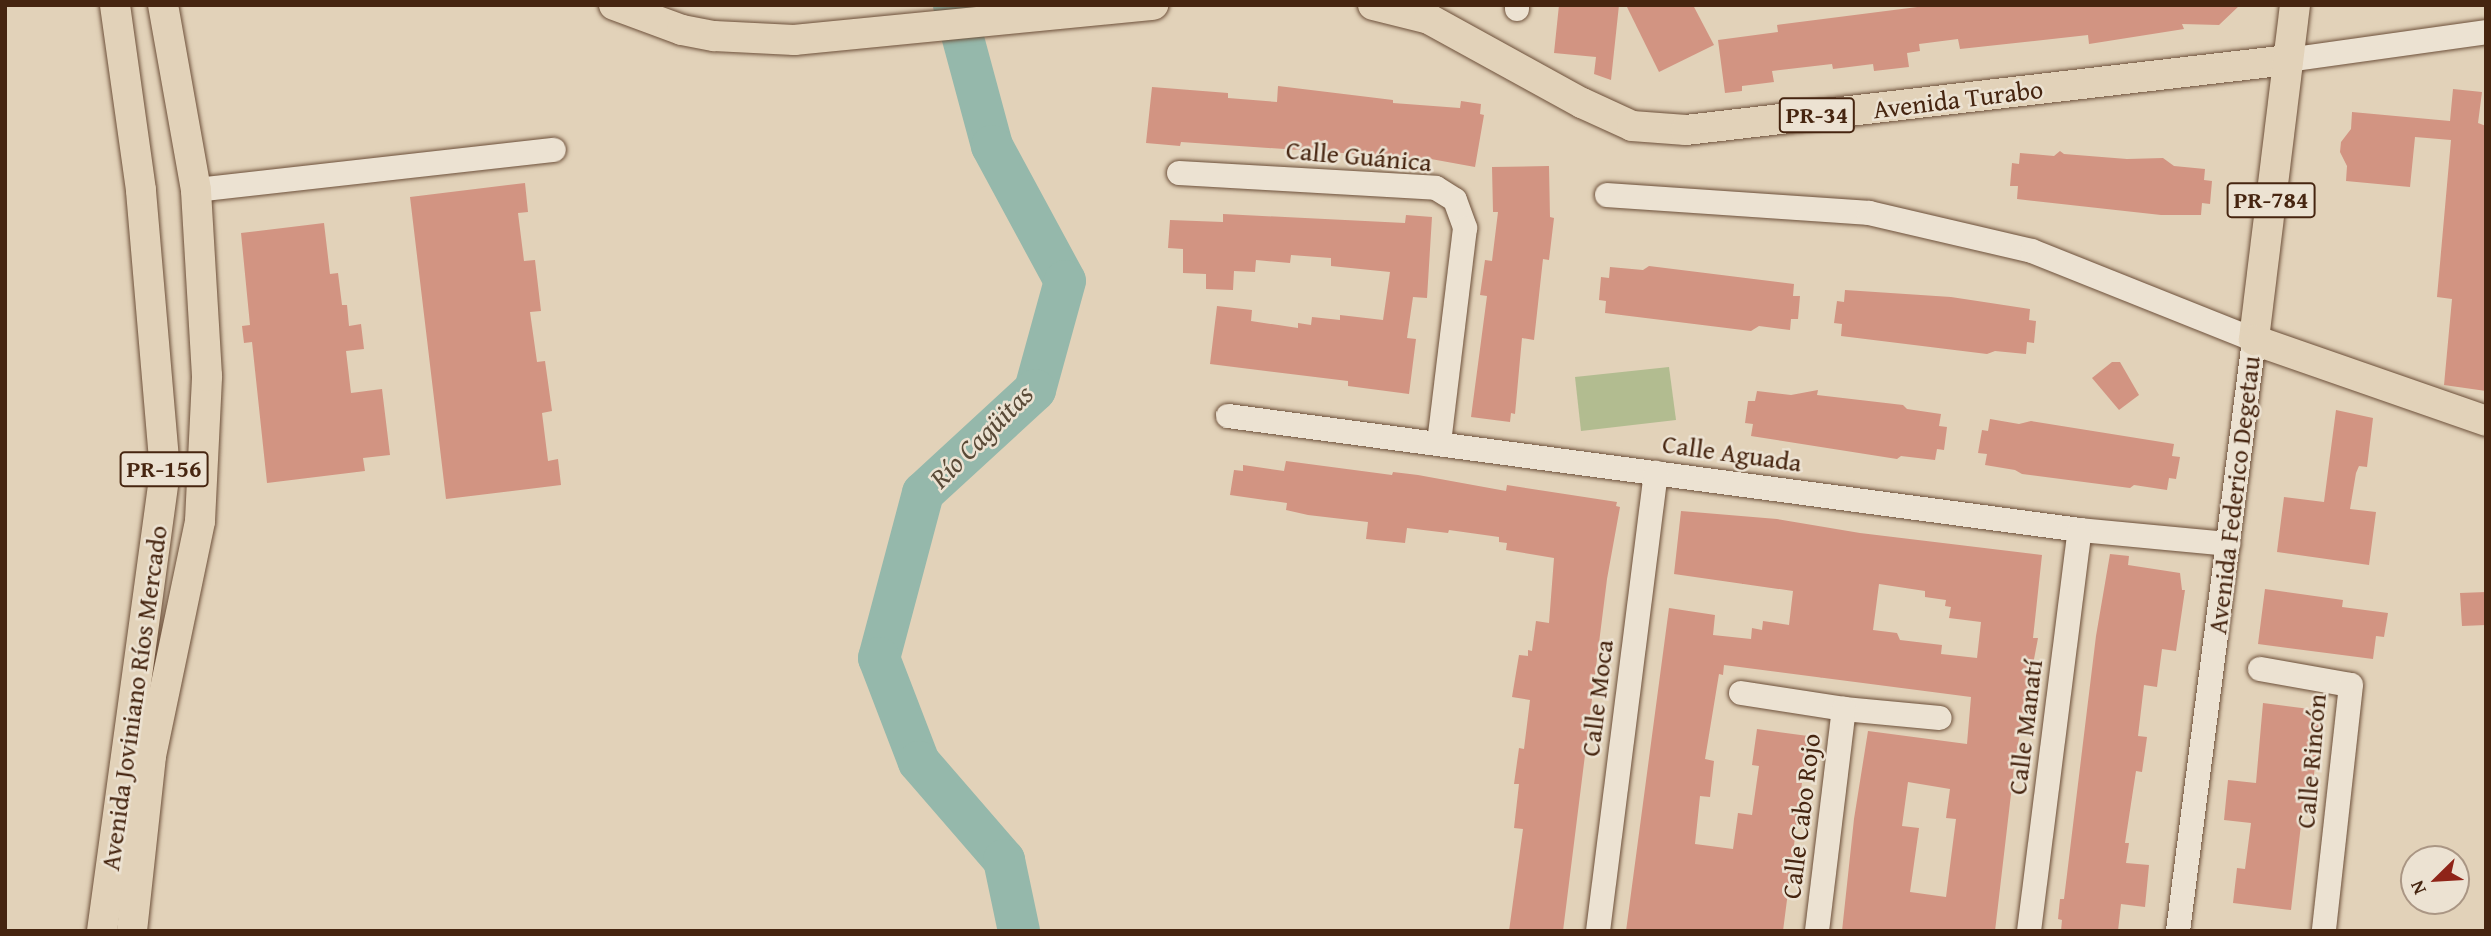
<!DOCTYPE html>
<html>
<head>
<meta charset="utf-8">
<style>
	body { margin:0 }
	#map { position:relative; width:2491px; height:936px; overflow:hidden; background:#e2d2b9; font-family:"Gentium Book Plus",serif }
	div>[style] { position:absolute }
	.green>* { inset:0; background:#b2bc90 }
	.river>* { height:42px; margin:-21px; padding:0 21px; transform-origin:21px; border-radius:21px; background:#95b8ab }
	.building>* { inset:0; background:#d29482 }
	.roads { filter:drop-shadow(0 0 2px #6d503a) drop-shadow(0 0 2px #6d503a) }
	.minor>* { height:24px; margin:-12px; padding:0 12px; transform-origin:12px; border-radius:12px; background:#ece2d2 }
	.major>* { height:30px; margin:-15px; padding:0 15px; transform-origin:15px; border-radius:15px; background:#e2d2b9 }
	span { translate:-50% -50%; white-space:nowrap; text-align:center; line-height:1.15; -webkit-text-stroke:5px #ece2d2; paint-order:stroke }
	.shield-label span { padding:2px 5px; background:#ece2d2; border:2px solid; border-radius:5px; -webkit-text-stroke-width:0 }
	.shield-label { font-size:24px; color:#462510; font-weight:700 }
	.street-label { font-size:26px; color:#462510 }
	.water-label { font-size:28px; color:#5a4a37; font-style:italic }
	.frame { position:absolute; inset:0; border:7px solid #462510; pointer-events:none }
	.north { position:absolute; left:2400px; top:845px; width:70px; height:70px; box-sizing:border-box; background:#ece2d2; border:2px solid #aa9684; border-radius:50%; rotate:246deg; font-size:19px; font-weight:700; line-height:28px; text-align:center; color:#462510 }
	.north::after { content:''; display:block; margin:auto; width:24px; height:32px; background:#8f2418; clip-path:polygon(50% 0,100% 100%,50% 72%,0 100%) }
</style>
</head>
<body>
<div id="map">
	<div class="green">
		<i style="clip-path:polygon(1669px 367px,1676px 420px,1581px 431px,1575px 377px)"></i>
	</div>
	<div class="river">
		<i style="left:954px;top:5px;width:146px;rotate:74.9deg"></i>
		<i style="left:992px;top:146px;width:153px;rotate:61.6deg"></i>
		<i style="left:1065px;top:281px;width:113px;rotate:105.4deg"></i>
		<i style="left:1035px;top:390px;width:152px;rotate:137.4deg"></i>
		<i style="left:923px;top:493px;width:171px;rotate:104.9deg"></i>
		<i style="left:879px;top:658px;width:111px;rotate:69deg"></i>
		<i style="left:919px;top:762px;width:130px;rotate:49.1deg"></i>
		<i style="left:1004px;top:860px;width:73px;rotate:78.1deg"></i>
	</div>
	<div class="building">
		<i style="clip-path:polygon(1559px 5px,1619px 5px,1611px 80px,1594px 74px,1596px 57px,1554px 53px)"></i>
		<i style="clip-path:polygon(1626px 5px,1693px 5px,1714px 45px,1659px 72px)"></i>
		<i style="clip-path:polygon(1933px 5px,2240px 5px,2219px 25px,2182px 24px,2184px 29px,2089px 44px,2088px 35px,1960px 49px,1958px 39px,1919px 44px,1920px 51px,1907px 53px,1909px 67px,1874px 71px,1873px 64px,1833px 69px,1832px 64px,1772px 71px,1774px 82px,1742px 86px,1742px 91px,1725px 93px,1718px 40px,1778px 32px,1777px 25px)"></i>
		<i style="clip-path:polygon(1278px 86px,1393px 100px,1393px 103px,1460px 108px,1461px 101px,1481px 104px,1480px 114px,1484px 115px,1475px 167px,1431px 159px,1430px 164px,1343px 153px,1181px 142px,1180px 146px,1146px 143px,1152px 87px,1228px 93px,1228px 98px,1277px 102px)"></i>
		<i style="clip-path:polygon(2453px 89px,2482px 92px,2478px 123px,2486px 126px,2486px 391px,2444px 385px,2452px 299px,2437px 297px,2451px 140px,2415px 137px,2410px 187px,2346px 181px,2347px 166px,2340px 152px,2341px 142px,2351px 129px,2352px 112px,2450px 121px)"></i>
		<i style="clip-path:polygon(2060px 151px,2064px 154px,2127px 159px,2163px 158px,2174px 166px,2205px 169px,2204px 180px,2212px 181px,2210px 204px,2202px 203px,2201px 215px,2161px 215px,2017px 199px,2018px 186px,2010px 186px,2012px 163px,2019px 164px,2020px 153px,2054px 156px)"></i>
		<i style="clip-path:polygon(1549px 166px,1550px 217px,1554px 218px,1549px 260px,1543px 259px,1534px 340px,1522px 338px,1515px 414px,1511px 413px,1510px 422px,1471px 417px,1487px 296px,1480px 295px,1485px 260px,1492px 261px,1498px 212px,1493px 212px,1492px 167px)"></i>
		<i style="clip-path:polygon(525px 183px,528px 212px,518px 213px,524px 261px,535px 260px,541px 311px,530px 312px,537px 362px,545px 361px,552px 411px,542px 413px,548px 461px,558px 459px,561px 485px,446px 499px,410px 197px)"></i>
		<i style="clip-path:polygon(1223px 214px,1405px 223px,1406px 215px,1432px 217px,1427px 298px,1413px 297px,1407px 338px,1416px 339px,1409px 394px,1348px 386px,1348px 381px,1210px 364px,1217px 306px,1252px 310px,1251px 321px,1298px 328px,1298px 323px,1311px 325px,1312px 317px,1340px 320px,1340px 315px,1383px 320px,1390px 272px,1331px 266px,1331px 258px,1291px 255px,1290px 263px,1256px 260px,1255px 272px,1234px 271px,1233px 290px,1206px 289px,1206px 274px,1183px 273px,1183px 249px,1168px 248px,1170px 220px,1223px 222px)"></i>
		<i style="clip-path:polygon(324px 223px,330px 274px,338px 273px,342px 305px,347px 305px,349px 326px,361px 324px,364px 349px,346px 351px,351px 393px,382px 389px,390px 455px,363px 458px,365px 471px,267px 483px,252px 342px,244px 343px,242px 326px,250px 325px,241px 233px)"></i>
		<i style="clip-path:polygon(1649px 266px,1794px 284px,1793px 296px,1800px 296px,1798px 319px,1791px 319px,1790px 330px,1759px 326px,1751px 331px,1605px 313px,1606px 301px,1599px 300px,1601px 277px,1609px 278px,1610px 267px,1643px 270px)"></i>
		<i style="clip-path:polygon(1845px 290px,1951px 297px,2030px 309px,2029px 320px,2036px 321px,2034px 343px,2027px 342px,2026px 354px,1995px 351px,1987px 354px,1841px 336px,1842px 324px,1834px 323px,1837px 301px,1844px 302px)"></i>
		<i style="clip-path:polygon(2112px 362px,2120px 362px,2139px 395px,2119px 410px,2092px 378px)"></i>
		<i style="clip-path:polygon(1818px 390px,1817px 395px,1903px 405px,1907px 409px,1941px 414px,1939px 426px,1947px 427px,1944px 450px,1937px 449px,1935px 460px,1901px 456px,1897px 459px,1751px 436px,1753px 424px,1745px 423px,1748px 401px,1755px 401px,1757px 391px,1791px 395px)"></i>
		<i style="clip-path:polygon(2336px 410px,2373px 418px,2367px 467px,2359px 466px,2356px 473px,2350px 509px,2376px 512px,2369px 565px,2277px 552px,2284px 497px,2324px 502px)"></i>
		<i style="clip-path:polygon(1990px 419px,2019px 424px,2031px 421px,2174px 444px,2172px 456px,2180px 457px,2176px 479px,2169px 478px,2167px 490px,2134px 485px,2130px 488px,2022px 474px,2015px 470px,1985px 465px,1987px 454px,1978px 453px,1982px 430px,1988px 431px)"></i>
		<i style="clip-path:polygon(1286px 461px,1392px 475px,1393px 472px,1418px 475px,1506px 491px,1507px 485px,1617px 502px,1616px 506px,1620px 507px,1607px 579px,1563px 931px,1509px 931px,1523px 829px,1514px 828px,1519px 784px,1514px 784px,1519px 748px,1524px 749px,1530px 700px,1512px 697px,1519px 655px,1528px 656px,1528px 650px,1532px 651px,1536px 621px,1549px 623px,1554px 558px,1506px 550px,1507px 543px,1499px 542px,1499px 537px,1449px 530px,1448px 533px,1407px 528px,1405px 543px,1366px 539px,1368px 522px,1308px 515px,1286px 510px,1287px 503px,1230px 495px,1234px 470px,1243px 471px,1243px 465px,1284px 471px)"></i>
		<i style="clip-path:polygon(evenodd,1681px 511px,1777px 519px,1860px 533px,2042px 555px,2033px 638px,2038px 638px,2015px 760px,1995px 931px,1842px 931px,1854px 819px,1868px 731px,1967px 744px,1971px 697px,1724px 665px,1723px 675px,1719px 674px,1705px 759px,1714px 761px,1710px 797px,1700px 796px,1695px 844px,1733px 849px,1738px 813px,1752px 815px,1759px 766px,1752px 765px,1757px 729px,1808px 736px,1783px 931px,1626px 931px,1669px 608px,1715px 615px,1713px 635px,1751px 639px,1752px 628px,1762px 630px,1763px 621px,1789px 625px,1793px 591px,1674px 574px,1681px 511px,1879px 584px,1925px 591px,1925px 597px,1946px 600px,1945px 606px,1951px 607px,1949px 618px,1981px 622px,1977px 658px,1941px 654px,1942px 645px,1900px 640px,1897px 633px,1873px 630px,1879px 584px,1681px 511px,1908px 782px,1950px 789px,1946px 818px,1956px 819px,1946px 897px,1910px 892px,1919px 828px,1902px 826px,1908px 782px)"></i>
		<i style="clip-path:polygon(2110px 554px,2129px 556px,2128px 565px,2180px 573px,2182px 590px,2185px 590px,2176px 651px,2162px 649px,2157px 687px,2144px 685px,2138px 736px,2147px 737px,2142px 772px,2136px 771px,2125px 843px,2129px 843px,2126px 863px,2149px 865px,2145px 907px,2121px 904px,2118px 931px,2061px 931px,2062px 920px,2058px 919px,2060px 899px,2064px 899px,2096px 636px)"></i>
		<i style="clip-path:polygon(2265px 589px,2343px 600px,2342px 607px,2388px 613px,2384px 637px,2376px 636px,2373px 659px,2258px 644px)"></i>
		<i style="clip-path:polygon(2486px 592px,2486px 625px,2462px 626px,2460px 593px)"></i>
		<i style="clip-path:polygon(2263px 703px,2317px 710px,2315px 724px,2320px 724px,2313px 783px,2306px 782px,2291px 910px,2233px 903px,2237px 868px,2245px 869px,2251px 823px,2224px 820px,2228px 780px,2256px 783px)"></i>
	</div>
	<div class="roads">
		<div class="minor">
			<i style="left:1517px;top:9px;width:4px;rotate:-90deg"></i>
			<i style="left:2288px;top:60px;width:200px;rotate:-8deg"></i>
			<i style="left:1179px;top:173px;width:257px;rotate:3.3deg"></i>
			<i style="left:1436px;top:188px;width:22px;rotate:32deg"></i>
			<i style="left:1455px;top:200px;width:30px;rotate:70deg"></i>
			<i style="left:1465px;top:228px;width:216px;rotate:96.9deg"></i>
			<i style="left:196px;top:190px;width:360px;rotate:-6.4deg"></i>
			<i style="left:1607px;top:195px;width:263px;rotate:3.9deg"></i>
			<i style="left:1869px;top:213px;width:167px;rotate:13.1deg"></i>
			<i style="left:2032px;top:251px;width:239px;rotate:21.8deg"></i>
			<i style="left:2254px;top:340px;width:596px;rotate:97.33deg"></i>
			<i style="left:1228px;top:416px;width:860px;rotate:7.62deg"></i>
			<i style="left:2080px;top:530px;width:149px;rotate:5.4deg"></i>
			<i style="left:2260px;top:669px;width:92px;rotate:10deg"></i>
			<i style="left:2351px;top:685px;width:247px;rotate:96.3deg"></i>
			<i style="left:1741px;top:693px;width:104px;rotate:8.8deg"></i>
			<i style="left:1844px;top:709px;width:96px;rotate:5.4deg"></i>
			<i style="left:1598px;top:931px;width:462px;rotate:-82.8deg"></i>
			<i style="left:1817px;top:931px;width:224px;rotate:-83.1deg"></i>
			<i style="left:2029px;top:931px;width:404px;rotate:-82.8deg"></i>
		</div>
		<div class="major">
			<i style="left:614px;top:5px;width:72px;rotate:20.2deg"></i>
			<i style="left:682px;top:30px;width:33px;rotate:11deg"></i>
			<i style="left:714px;top:36px;width:80px;rotate:2.9deg"></i>
			<i style="left:794px;top:40px;width:361px;rotate:-5.6deg"></i>
			<i style="left:1373px;top:5px;width:58px;rotate:14deg"></i>
			<i style="left:1429px;top:19px;width:175px;rotate:28.8deg"></i>
			<i style="left:1582px;top:103px;width:55px;rotate:24.7deg"></i>
			<i style="left:1632px;top:126px;width:54px;rotate:4.2deg"></i>
			<i style="left:1686px;top:130px;width:606px;rotate:-6.63deg"></i>
			<i style="left:2295px;top:5px;width:337px;rotate:97deg"></i>
			<i style="left:2254px;top:340px;width:246px;rotate:19.2deg"></i>
			<i style="left:102px;top:931px;width:464px;rotate:-82.2deg"></i>
			<i style="left:165px;top:471px;width:282px;rotate:-94.9deg"></i>
			<i style="left:141px;top:190px;width:187px;rotate:-98deg"></i>
			<i style="left:132px;top:931px;width:176px;rotate:-83.8deg"></i>
			<i style="left:151px;top:756px;width:240px;rotate:-78.2deg"></i>
			<i style="left:200px;top:521px;width:145px;rotate:-87.2deg"></i>
			<i style="left:207px;top:376px;width:186px;rotate:-93.4deg"></i>
			<i style="left:196px;top:190px;width:188px;rotate:-100.1deg"></i>
		</div>
	</div>
	<div class="shield-label">
		<span style="left:1817px;top:115px">PR-34</span>
		<span style="left:2271px;top:200px">PR-784</span>
		<span style="left:164px;top:469px">PR-156</span>
	</div>
	<div class="street-label">
		<span style="left:1958px;top:99px;rotate:-7deg">Avenida Turabo</span>
		<span style="left:1359px;top:156px;rotate:5deg">Calle Guánica</span>
		<span style="left:1732px;top:453px;rotate:8deg">Calle Aguada</span>
		<span style="left:2234px;top:495px;rotate:-83deg">Avenida Federico Degetau</span>
		<span style="left:134px;top:698px;rotate:-82deg">Avenida Joviniano Ríos Mercado</span>
		<span style="left:1597px;top:698px;rotate:-83deg">Calle Moca</span>
		<span style="left:2025px;top:727px;rotate:-83deg">Calle Manatí</span>
		<span style="left:2311px;top:761px;rotate:-85deg">Calle Rincón</span>
		<span style="left:1801px;top:816px;rotate:-83deg">Calle Cabo Rojo</span>
	</div>
	<div class="water-label">
		<span style="left:981px;top:436px;rotate:-45deg">Río Cagüitas</span>
	</div>
	<div class="frame"></div>
	<div class="north">N</div>
</div>
</body>
</html>
